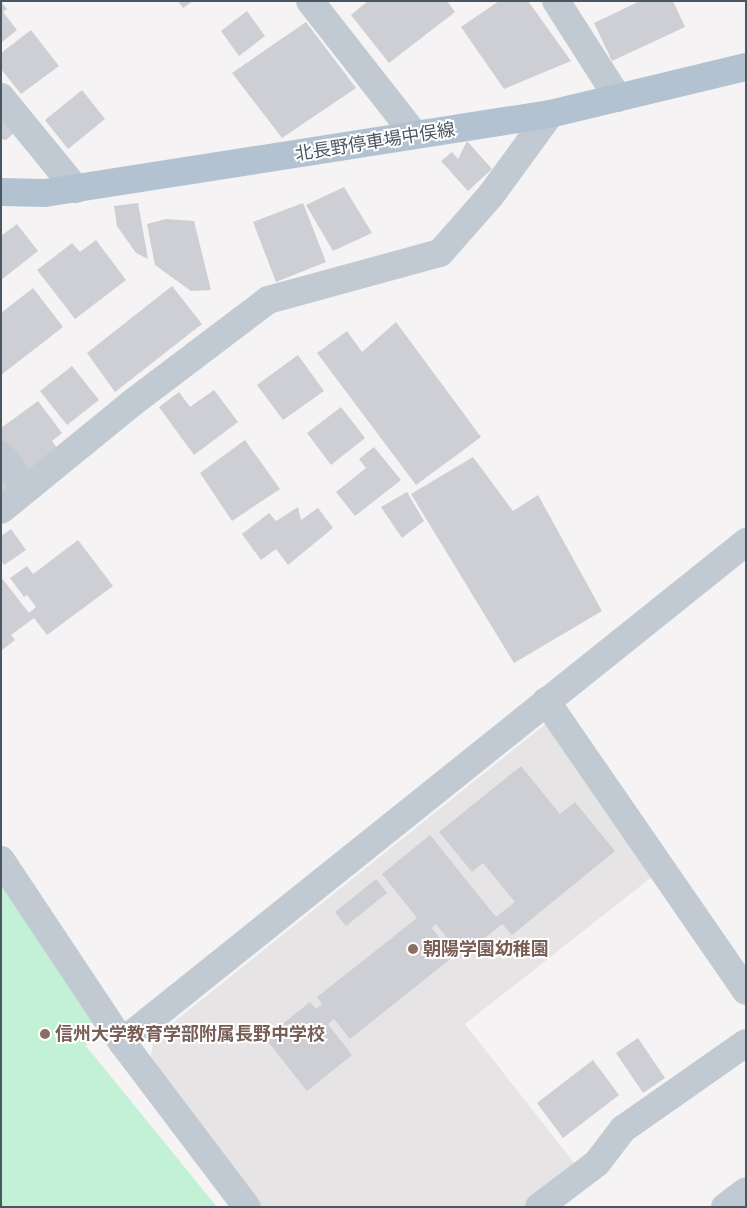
<!DOCTYPE html>
<html>
<head>
<meta charset="utf-8">
<style>
	body { margin:0 }
	#map { position:relative; width:747px; height:1208px; overflow:hidden; background:#f5f3f3; font-family:Karla,"Noto Sans JP",sans-serif }
	div>[style] { position:absolute }
	.education>* { inset:0; background:#e6e4e5 }
	.green>* { inset:0; background:#c3f1d5 }
	.building>* { inset:0; background:#cdcfd5 }
	.minor>* { height:28px; margin:-14px; padding:0 14px; transform-origin:14px; border-radius:14px; background:#c1cad2 }
	.major>* { height:28px; margin:-14px; padding:0 14px; transform-origin:14px; border-radius:14px; background:#b3c2d1 }
	.dots>* { width:14px; height:14px; translate:-50% -50%; box-sizing:border-box; border:2px solid #fff; border-radius:50% }
	span { translate:-50% -50%; white-space:nowrap; text-align:center; line-height:1.15; -webkit-text-stroke:4px #fff; paint-order:stroke }
	.street-label { font-size:18px; color:#4a5661 }
	.education-label { font-size:18px; color:#785e54; font-weight:700 }
	.left { translate:0 -50%; text-align:left }
	.frame { position:absolute; inset:0; border:2px solid #4a5661; pointer-events:none }
</style>
</head>
<body>
<div id="map">
	<div class="education">
		<i style="clip-path:polygon(553px 718px,657px 873px,465px 1024px,575px 1164px,524px 1207px,258px 1207px,148px 1072px,154px 1038px)"></i>
	</div>
	<div class="green">
		<i style="clip-path:polygon(1px 884px,92px 1022px,86px 1046px,217px 1207px,1px 1207px)"></i>
	</div>
	<div class="building">
		<i style="clip-path:polygon(178px 1px,193px 1px,183px 8px)"></i>
		<i style="clip-path:polygon(368px 1px,447px 1px,455px 12px,389px 63px,351px 15px)"></i>
		<i style="clip-path:polygon(499px 1px,528px 1px,571px 61px,504px 89px,461px 27px)"></i>
		<i style="clip-path:polygon(640px 1px,673px 1px,685px 27px,612px 61px,594px 23px)"></i>
		<i style="clip-path:polygon(1px 2px,7px 9px,3px 12px,17px 30px,1px 43px)"></i>
		<i style="clip-path:polygon(247px 11px,265px 36px,239px 56px,221px 31px)"></i>
		<i style="clip-path:polygon(306px 22px,356px 88px,282px 138px,232px 73px)"></i>
		<i style="clip-path:polygon(31px 30px,59px 66px,21px 94px,1px 69px,1px 53px)"></i>
		<i style="clip-path:polygon(82px 90px,105px 119px,68px 149px,45px 120px)"></i>
		<i style="clip-path:polygon(1px 117px,14px 133px,6px 140px,1px 139px)"></i>
		<i style="clip-path:polygon(467px 141px,492px 169px,468px 191px,441px 161px,452px 152px,458px 159px)"></i>
		<i style="clip-path:polygon(344px 187px,372px 233px,333px 251px,306px 205px)"></i>
		<i style="clip-path:polygon(138px 203px,148px 259px,136px 253px,117px 226px,114px 206px)"></i>
		<i style="clip-path:polygon(303px 203px,326px 262px,276px 282px,253px 222px)"></i>
		<i style="clip-path:polygon(166px 219px,194px 221px,211px 290px,191px 291px,155px 265px,147px 224px)"></i>
		<i style="clip-path:polygon(17px 224px,38px 251px,1px 280px,1px 236px)"></i>
		<i style="clip-path:polygon(96px 240px,126px 280px,75px 319px,37px 270px,72px 243px,80px 252px)"></i>
		<i style="clip-path:polygon(172px 286px,202px 324px,115px 392px,87px 353px)"></i>
		<i style="clip-path:polygon(33px 288px,63px 327px,1px 375px,1px 313px)"></i>
		<i style="clip-path:polygon(396px 322px,481px 437px,416px 485px,317px 353px,347px 331px,362px 352px)"></i>
		<i style="clip-path:polygon(298px 355px,324px 391px,283px 420px,257px 385px)"></i>
		<i style="clip-path:polygon(72px 366px,99px 400px,67px 425px,40px 391px)"></i>
		<i style="clip-path:polygon(214px 390px,238px 422px,194px 455px,159px 407px,179px 392px,190px 407px)"></i>
		<i style="clip-path:polygon(38px 401px,62px 433px,52px 441px,60px 452px,28px 476px,1px 440px,1px 428px)"></i>
		<i style="clip-path:polygon(341px 407px,365px 438px,331px 465px,307px 433px)"></i>
		<i style="clip-path:polygon(245px 440px,280px 489px,232px 521px,200px 473px)"></i>
		<i style="clip-path:polygon(374px 447px,401px 480px,355px 516px,336px 492px,366px 468px,359px 459px)"></i>
		<i style="clip-path:polygon(473px 457px,513px 511px,538px 495px,602px 611px,514px 663px,411px 494px)"></i>
		<i style="clip-path:polygon(1px 474px,13px 488px,1px 498px)"></i>
		<i style="clip-path:polygon(407px 492px,424px 521px,402px 538px,381px 507px)"></i>
		<i style="clip-path:polygon(298px 507px,301px 520px,318px 508px,333px 528px,288px 565px,276px 549px,261px 560px,242px 534px,269px 513px,276px 521px)"></i>
		<i style="clip-path:polygon(11px 529px,26px 550px,4px 565px,1px 560px,1px 536px)"></i>
		<i style="clip-path:polygon(78px 540px,113px 586px,47px 635px,34px 618px,11px 635px,15px 640px,1px 651px,1px 577px,29px 613px,36px 607px,27px 595px,24px 597px,10px 578px,27px 566px,33px 574px)"></i>
		<i style="clip-path:polygon(521px 766px,560px 814px,575px 802px,615px 851px,512px 935px,502px 924px,462px 957px,436px 924px,432px 928px,454px 956px,350px 1039px,334px 1019px,328px 1024px,352px 1055px,307px 1091px,265px 1038px,310px 1002px,316px 1009px,322px 1004px,317px 997px,417px 918px,382px 874px,430px 835px,496px 917px,515px 902px,483px 863px,472px 872px,439px 832px)"></i>
		<i style="clip-path:polygon(376px 879px,387px 893px,346px 926px,335px 912px)"></i>
		<i style="clip-path:polygon(638px 1038px,665px 1078px,643px 1093px,616px 1053px)"></i>
		<i style="clip-path:polygon(593px 1060px,619px 1095px,563px 1138px,537px 1103px)"></i>
	</div>
	<div class="minor">
		<i style="left:310px;top:1px;width:170px;rotate:51.9deg"></i>
		<i style="left:556px;top:1px;width:115px;rotate:57.4deg"></i>
		<i style="left:1px;top:97px;width:119px;rotate:50.8deg"></i>
		<i style="left:1px;top:455px;width:34px;rotate:53deg"></i>
		<i style="left:21px;top:482px;width:12px;rotate:9deg"></i>
		<i style="left:1px;top:510px;width:169px;rotate:-39.2deg"></i>
		<i style="left:132px;top:403px;width:171px;rotate:-37.1deg"></i>
		<i style="left:268px;top:300px;width:178px;rotate:-15.3deg"></i>
		<i style="left:440px;top:253px;width:77px;rotate:-48.7deg"></i>
		<i style="left:491px;top:195px;width:100px;rotate:-53.9deg"></i>
		<i style="left:546px;top:701px;width:352px;rotate:55.4deg"></i>
		<i style="left:1px;top:860px;width:219px;rotate:56.4deg"></i>
		<i style="left:122px;top:1042px;width:207px;rotate:52.9deg"></i>
		<i style="left:122px;top:1042px;width:800px;rotate:-38.7deg"></i>
		<i style="left:539px;top:1207px;width:73px;rotate:-37.2deg"></i>
		<i style="left:597px;top:1163px;width:43px;rotate:-52.6deg"></i>
		<i style="left:623px;top:1129px;width:150px;rotate:-35deg"></i>
		<i style="left:725px;top:1207px;width:26px;rotate:-37deg"></i>
	</div>
	<div class="major">
		<i style="left:1px;top:192px;width:44px;rotate:1.3deg"></i>
		<i style="left:45px;top:193px;width:511px;rotate:-8.89deg"></i>
		<i style="left:550px;top:114px;width:202px;rotate:-13.5deg"></i>
	</div>
	<div class="dots">
		<i style="left:413px;top:949px;background:#8d6e63"></i>
		<i style="left:45px;top:1034px;background:#8d6e63"></i>
	</div>
	<div class="street-label">
		<span style="left:375px;top:142px;rotate:-9deg">北長野停車場中俣線</span>
	</div>
	<div class="education-label">
		<span class="left" style="left:423px;top:949px">朝陽学園幼稚園</span>
		<span class="left" style="left:55px;top:1034px">信州大学教育学部附属長野中学校</span>
	</div>
	<div class="frame"></div>
</div>
</body>
</html>
